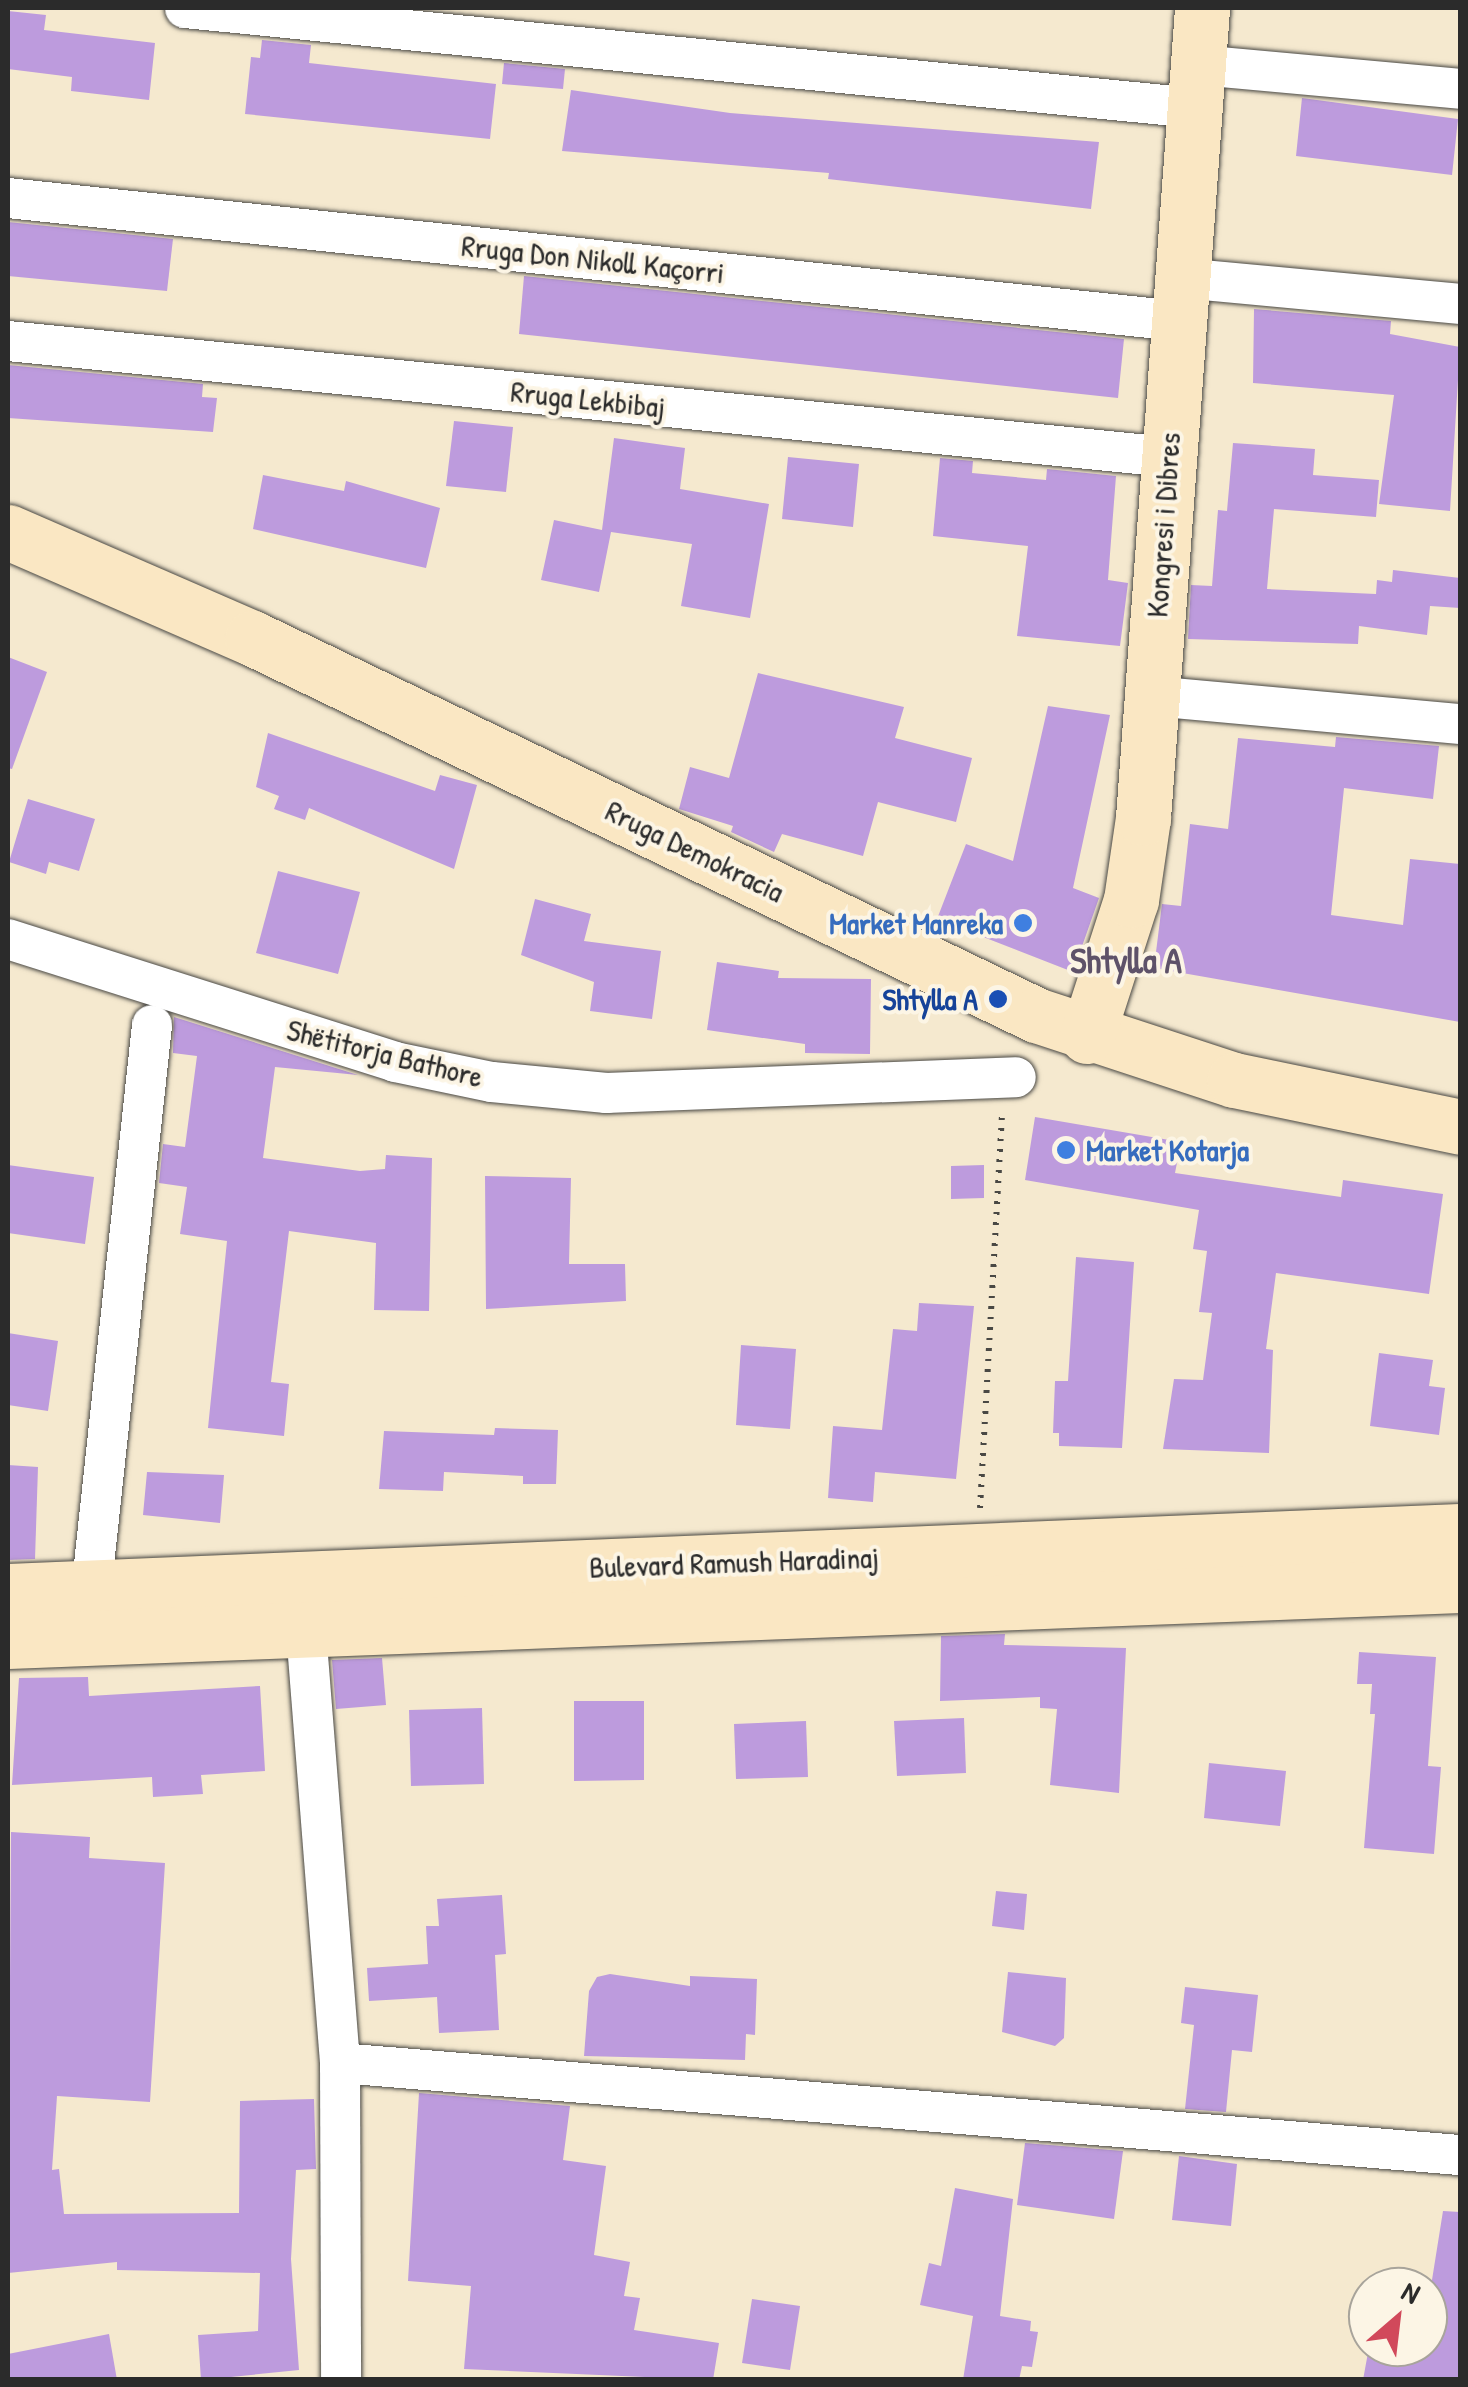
<!DOCTYPE html>
<html>
<head>
<meta charset="utf-8">
<style>
	body { margin:0 }
	#map { position:relative; width:1468px; height:2387px; overflow:hidden; background:#f5e9cf; font-family:"Patrick Hand",sans-serif }
	div>[style] { position:absolute }
	.building>* { inset:0; background:#bd9bdd }
	.path>* { height:6px; margin-top:-3px; transform-origin:0; background:repeating-linear-gradient(90deg,#494844 0 2.5px,transparent 0 10.5px) }
	.roads { filter:drop-shadow(0 0 2px #494844) drop-shadow(0 0 2px #494844) }
	.street>* { height:40px; margin:-20px; padding:0 20px; transform-origin:20px; border-radius:20px; background:#fff }
	.secondary>* { height:55px; margin:-27.5px; padding:0 27.5px; transform-origin:27.5px; border-radius:27.5px; background:#fae7c3 }
	.dots>* { width:28px; height:28px; translate:-50% -50%; box-sizing:border-box; border:5px solid #fcf5e5; border-radius:50% }
	span { translate:-50% -50%; white-space:nowrap; text-align:center; line-height:1.15; -webkit-text-stroke:8px #fcf5e5; paint-order:stroke }
	.street-label { font-size:30px; color:#2b2b2b }
	.shop-label { font-size:30px; color:#366cbe; font-weight:700 }
	.right { translate:-100% -50%; text-align:right }
	.left { translate:0 -50%; text-align:left }
	.transit-label { font-size:30px; color:#164399; font-weight:700 }
	.quarter-label { font-size:35px; color:#5e5269; font-weight:700 }
	.frame { position:absolute; inset:0; border:10px solid #2b2b2b; pointer-events:none }
	.north { position:absolute; left:1348px; top:2267px; width:100px; height:100px; box-sizing:border-box; background:#fcf5e5; border:2px solid #a8a49b; border-radius:50%; rotate:28deg; font-size:28px; font-weight:700; line-height:40px; text-align:center; color:#2b2b2b }
	.north::after { content:''; display:block; margin:auto; width:35px; height:45px; background:#d1495b; clip-path:polygon(50% 0,100% 100%,50% 72%,0 100%) }
</style>
</head>
<body>
<div id="map">
	<div class="building">
		<i style="clip-path:polygon(8px 11px,46px 15px,44px 30px,155px 43px,149px 100px,71px 91px,72px 77px,8px 69px)"></i>
		<i style="clip-path:polygon(262px 40px,311px 45px,309px 63px,496px 84px,490px 139px,245px 114px,251px 57px,260px 58px)"></i>
		<i style="clip-path:polygon(504px 63px,565px 69px,563px 89px,502px 84px)"></i>
		<i style="clip-path:polygon(571px 90px,730px 113px,1099px 142px,1091px 209px,828px 179px,829px 173px,562px 151px)"></i>
		<i style="clip-path:polygon(1302px 98px,1458px 119px,1452px 175px,1296px 156px)"></i>
		<i style="clip-path:polygon(8px 222px,173px 239px,167px 291px,8px 276px)"></i>
		<i style="clip-path:polygon(524px 276px,1124px 339px,1118px 398px,519px 334px)"></i>
		<i style="clip-path:polygon(1254px 309px,1391px 321px,1390px 334px,1460px 347px,1450px 511px,1379px 504px,1394px 395px,1253px 383px)"></i>
		<i style="clip-path:polygon(8px 365px,203px 384px,202px 397px,217px 398px,213px 432px,8px 418px)"></i>
		<i style="clip-path:polygon(454px 421px,513px 427px,506px 492px,446px 486px)"></i>
		<i style="clip-path:polygon(614px 438px,685px 448px,680px 489px,769px 504px,750px 618px,681px 606px,692px 544px,611px 532px,599px 592px,541px 580px,554px 520px,602px 530px)"></i>
		<i style="clip-path:polygon(1233px 443px,1315px 449px,1313px 475px,1379px 480px,1376px 517px,1274px 509px,1267px 589px,1376px 594px,1377px 580px,1392px 582px,1393px 570px,1460px 578px,1460px 608px,1430px 606px,1427px 635px,1359px 626px,1358px 644px,1188px 639px,1191px 585px,1212px 586px,1218px 510px,1227px 511px)"></i>
		<i style="clip-path:polygon(788px 457px,859px 464px,853px 527px,782px 519px)"></i>
		<i style="clip-path:polygon(940px 458px,973px 461px,972px 473px,1046px 480px,1047px 469px,1116px 476px,1108px 580px,1128px 583px,1120px 646px,1017px 636px,1028px 546px,933px 536px)"></i>
		<i style="clip-path:polygon(263px 475px,344px 491px,346px 481px,440px 508px,426px 568px,253px 529px)"></i>
		<i style="clip-path:polygon(8px 657px,47px 672px,12px 769px,8px 768px)"></i>
		<i style="clip-path:polygon(758px 673px,904px 707px,895px 738px,972px 758px,956px 822px,878px 802px,863px 856px,782px 834px,774px 852px,731px 832px,733px 826px,679px 809px,690px 767px,729px 778px)"></i>
		<i style="clip-path:polygon(1048px 706px,1110px 715px,1073px 888px,1099px 898px,1073px 972px,937px 919px,966px 844px,1013px 861px)"></i>
		<i style="clip-path:polygon(268px 733px,435px 791px,440px 775px,477px 785px,454px 869px,309px 808px,305px 820px,274px 809px,279px 796px,256px 787px)"></i>
		<i style="clip-path:polygon(1336px 737px,1439px 746px,1433px 799px,1344px 788px,1331px 915px,1403px 925px,1410px 859px,1460px 864px,1460px 1022px,1154px 968px,1162px 904px,1181px 906px,1190px 824px,1228px 829px,1238px 738px,1335px 747px)"></i>
		<i style="clip-path:polygon(28px 799px,95px 819px,79px 871px,49px 862px,46px 874px,9px 862px)"></i>
		<i style="clip-path:polygon(278px 871px,360px 892px,338px 974px,256px 953px)"></i>
		<i style="clip-path:polygon(535px 899px,591px 914px,584px 941px,661px 951px,652px 1019px,590px 1011px,594px 982px,521px 955px)"></i>
		<i style="clip-path:polygon(717px 962px,779px 971px,778px 978px,871px 979px,870px 1054px,805px 1053px,805px 1044px,707px 1030px)"></i>
		<i style="clip-path:polygon(174px 1017px,358px 1075px,275px 1067px,263px 1158px,360px 1171px,385px 1169px,386px 1155px,432px 1158px,429px 1311px,374px 1310px,376px 1243px,289px 1231px,271px 1382px,289px 1384px,284px 1436px,208px 1428px,227px 1241px,180px 1234px,187px 1187px,159px 1183px,163px 1144px,185px 1147px,197px 1056px,173px 1053px)"></i>
		<i style="clip-path:polygon(1035px 1117px,1181px 1142px,1175px 1173px,1341px 1197px,1343px 1180px,1443px 1194px,1429px 1294px,1276px 1273px,1266px 1349px,1273px 1350px,1269px 1453px,1163px 1449px,1174px 1379px,1203px 1380px,1212px 1313px,1199px 1312px,1207px 1251px,1193px 1249px,1199px 1210px,1025px 1180px)"></i>
		<i style="clip-path:polygon(8px 1165px,94px 1177px,85px 1244px,8px 1233px)"></i>
		<i style="clip-path:polygon(984px 1165px,984px 1198px,951px 1199px,951px 1166px)"></i>
		<i style="clip-path:polygon(485px 1176px,571px 1178px,569px 1264px,625px 1264px,626px 1301px,486px 1309px)"></i>
		<i style="clip-path:polygon(1076px 1257px,1134px 1262px,1122px 1448px,1059px 1446px,1059px 1433px,1053px 1433px,1055px 1381px,1068px 1381px)"></i>
		<i style="clip-path:polygon(919px 1303px,974px 1306px,956px 1479px,875px 1472px,873px 1502px,828px 1498px,833px 1426px,882px 1430px,893px 1329px,917px 1331px)"></i>
		<i style="clip-path:polygon(8px 1333px,58px 1341px,48px 1411px,8px 1405px)"></i>
		<i style="clip-path:polygon(741px 1345px,796px 1349px,790px 1429px,736px 1425px)"></i>
		<i style="clip-path:polygon(1379px 1353px,1433px 1360px,1429px 1386px,1445px 1388px,1439px 1435px,1370px 1426px)"></i>
		<i style="clip-path:polygon(495px 1428px,558px 1430px,556px 1484px,523px 1484px,523px 1476px,444px 1472px,443px 1491px,379px 1489px,384px 1431px,494px 1435px)"></i>
		<i style="clip-path:polygon(8px 1465px,38px 1467px,35px 1559px,8px 1560px)"></i>
		<i style="clip-path:polygon(147px 1472px,224px 1475px,220px 1523px,143px 1515px)"></i>
		<i style="clip-path:polygon(1005px 1634px,1004px 1645px,1126px 1648px,1119px 1793px,1050px 1785px,1057px 1709px,1040px 1708px,1040px 1697px,940px 1701px,941px 1636px)"></i>
		<i style="clip-path:polygon(1359px 1652px,1436px 1657px,1428px 1766px,1441px 1767px,1434px 1854px,1364px 1848px,1375px 1714px,1370px 1714px,1372px 1684px,1357px 1684px)"></i>
		<i style="clip-path:polygon(382px 1658px,386px 1705px,336px 1709px,332px 1660px)"></i>
		<i style="clip-path:polygon(88px 1677px,89px 1696px,260px 1686px,265px 1771px,201px 1775px,203px 1794px,153px 1797px,152px 1777px,12px 1785px,19px 1678px)"></i>
		<i style="clip-path:polygon(574px 1701px,644px 1701px,644px 1780px,574px 1781px)"></i>
		<i style="clip-path:polygon(482px 1708px,484px 1784px,411px 1786px,409px 1710px)"></i>
		<i style="clip-path:polygon(964px 1718px,966px 1773px,897px 1776px,894px 1721px)"></i>
		<i style="clip-path:polygon(806px 1721px,808px 1777px,736px 1779px,734px 1724px)"></i>
		<i style="clip-path:polygon(1209px 1763px,1286px 1771px,1280px 1826px,1204px 1818px)"></i>
		<i style="clip-path:polygon(11px 1832px,90px 1837px,89px 1858px,165px 1863px,150px 2102px,57px 2096px,52px 2170px,59px 2169px,64px 2214px,239px 2213px,240px 2101px,314px 2099px,316px 2169px,296px 2170px,291px 2259px,299px 2370px,201px 2380px,198px 2335px,258px 2331px,260px 2273px,117px 2270px,117px 2262px,8px 2273px)"></i>
		<i style="clip-path:polygon(996px 1891px,1027px 1894px,1024px 1930px,992px 1926px)"></i>
		<i style="clip-path:polygon(502px 1895px,506px 1954px,495px 1955px,499px 2030px,439px 2033px,437px 1997px,369px 2001px,367px 1968px,428px 1964px,426px 1926px,439px 1926px,437px 1899px)"></i>
		<i style="clip-path:polygon(1008px 1972px,1066px 1978px,1064px 2038px,1055px 2046px,1002px 2032px)"></i>
		<i style="clip-path:polygon(610px 1974px,690px 1986px,690px 1976px,757px 1979px,755px 2035px,746px 2034px,745px 2060px,584px 2056px,589px 1991px,597px 1977px)"></i>
		<i style="clip-path:polygon(1185px 1987px,1258px 1995px,1252px 2052px,1232px 2050px,1226px 2112px,1185px 2109px,1194px 2025px,1181px 2023px)"></i>
		<i style="clip-path:polygon(419px 2093px,570px 2106px,563px 2160px,606px 2166px,594px 2255px,630px 2262px,624px 2296px,640px 2298px,634px 2330px,719px 2343px,713px 2380px,464px 2369px,471px 2286px,408px 2281px)"></i>
		<i style="clip-path:polygon(1025px 2143px,1123px 2151px,1114px 2219px,1017px 2205px)"></i>
		<i style="clip-path:polygon(1179px 2156px,1237px 2164px,1231px 2226px,1172px 2220px)"></i>
		<i style="clip-path:polygon(955px 2188px,1013px 2199px,1000px 2316px,1031px 2321px,1030px 2331px,1038px 2332px,1032px 2367px,1022px 2366px,1019px 2380px,963px 2380px,973px 2316px,920px 2305px,929px 2263px,941px 2266px)"></i>
		<i style="clip-path:polygon(1443px 2211px,1460px 2212px,1460px 2380px,1363px 2380px,1369px 2347px,1428px 2356px,1428px 2305px)"></i>
		<i style="clip-path:polygon(752px 2299px,800px 2306px,790px 2370px,742px 2363px)"></i>
		<i style="clip-path:polygon(109px 2334px,117px 2380px,8px 2380px,8px 2354px)"></i>
	</div>
	<div class="path">
		<i style="left:980px;top:1508px;width:393px;rotate:-86.8deg"></i>
	</div>
	<div class="roads">
		<div class="street">
			<i style="left:185px;top:8px;width:1014px;rotate:5.66deg"></i>
			<i style="left:1198px;top:65px;width:263px;rotate:5.2deg"></i>
			<i style="left:8px;top:198px;width:1177px;rotate:6deg"></i>
			<i style="left:1181px;top:278px;width:280px;rotate:5.3deg"></i>
			<i style="left:8px;top:341px;width:1166px;rotate:5.71deg"></i>
			<i style="left:1151px;top:696px;width:310px;rotate:5.2deg"></i>
			<i style="left:8px;top:939px;width:406px;rotate:17.6deg"></i>
			<i style="left:395px;top:1062px;width:99px;rotate:11.7deg"></i>
			<i style="left:492px;top:1082px;width:115px;rotate:5.5deg"></i>
			<i style="left:606px;top:1093px;width:410px;rotate:-2.2deg"></i>
			<i style="left:92px;top:1583px;width:561px;rotate:-83.86deg"></i>
			<i style="left:304px;top:1605px;width:459px;rotate:85.5deg"></i>
			<i style="left:340px;top:2063px;width:317px;rotate:89.8deg"></i>
			<i style="left:340px;top:2063px;width:1124px;rotate:4.7deg"></i>
		</div>
		<div class="secondary">
			<i style="left:8px;top:532px;width:266px;rotate:23.5deg"></i>
			<i style="left:252px;top:638px;width:870px;rotate:25.68deg"></i>
			<i style="left:1036px;top:1015px;width:208px;rotate:18.2deg"></i>
			<i style="left:1234px;top:1080px;width:231px;rotate:11.7deg"></i>
			<i style="left:1087px;top:1036px;width:143px;rotate:-72.1deg"></i>
			<i style="left:1131px;top:900px;width:83px;rotate:-81.7deg"></i>
			<i style="left:1143px;top:818px;width:812px;rotate:-85.83deg"></i>
			<i style="left:8px;top:1591px;width:1453px;rotate:-2.37deg"></i>
			<i style="left:8px;top:1641px;width:1453px;rotate:-2.21deg"></i>
		</div>
	</div>
	<div class="dots">
		<i style="left:1023px;top:923px;background:#3f7fe0"></i>
		<i style="left:998px;top:999px;background:#1a4fb4"></i>
		<i style="left:1066px;top:1150px;background:#3f7fe0"></i>
	</div>
	<div class="street-label">
		<span style="left:593px;top:259px;rotate:6deg">Rruga Don Nikoll Kaçorri</span>
		<span style="left:588px;top:399px;rotate:6deg">Rruga Lekbibaj</span>
		<span style="left:1163px;top:525px;rotate:-86deg">Kongresi i Dibres</span>
		<span style="left:695px;top:851px;rotate:26deg">Rruga Demokracia</span>
		<span style="left:385px;top:1053px;rotate:14deg">Shëtitorja Bathore</span>
		<span style="left:734px;top:1562px;rotate:-2deg">Bulevard Ramush Haradinaj</span>
	</div>
	<div class="shop-label">
		<span class="right" style="left:1003px;top:923px">Market Manreka</span>
		<span class="left" style="left:1086px;top:1150px">Market Kotarja</span>
	</div>
	<div class="transit-label">
		<span class="right" style="left:978px;top:999px">Shtylla A</span>
	</div>
	<div class="quarter-label">
		<span style="left:1126px;top:961px">Shtylla A</span>
	</div>
	<div class="frame"></div>
	<div class="north">N</div>
</div>
</body>
</html>
